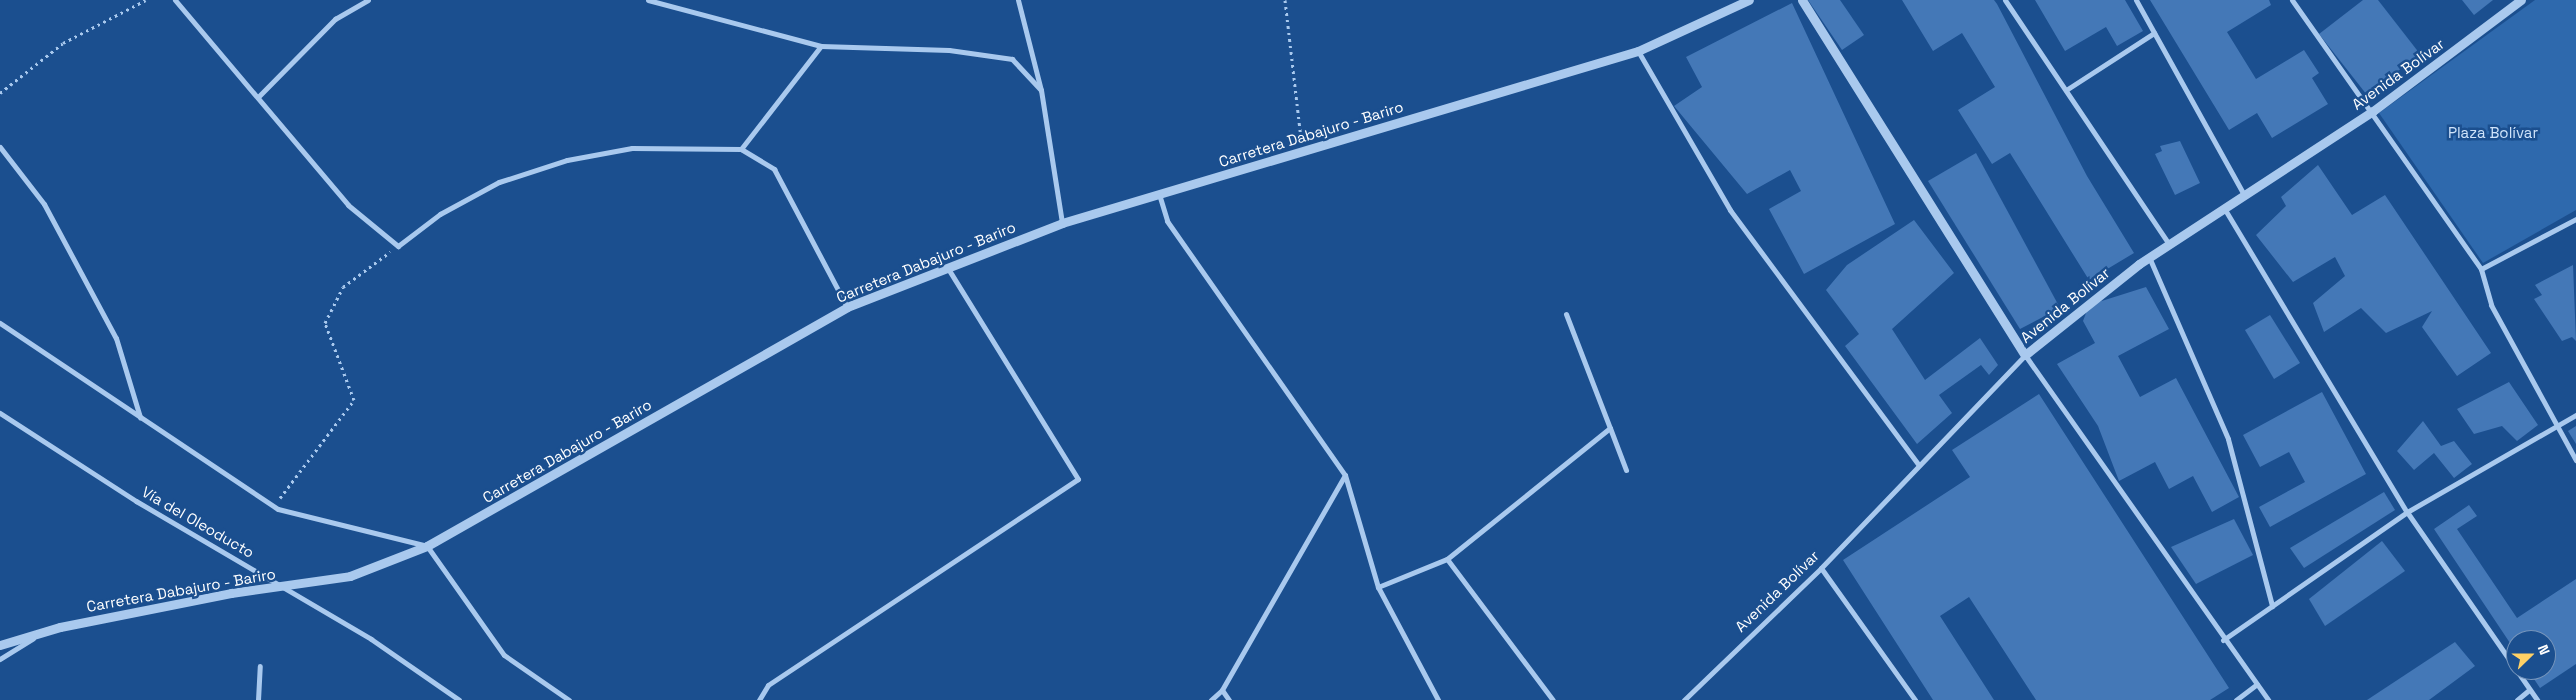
<!DOCTYPE html>
<html>
<head>
<meta charset="utf-8">
<style>
	body { margin:0 }
	#map { position:relative; width:2576px; height:700px; overflow:hidden; background:#1b4f8f; font-family:"Space Grotesk",sans-serif }
	div>[style] { position:absolute }
	.green>* { inset:0; background:#2e69ad }
	.building>* { inset:0; background:#4478b7 }
	.path>* { height:3px; margin-top:-1.5px; transform-origin:0; background:repeating-linear-gradient(90deg,#a9c9ee 0 2.5px,transparent 0 6.5px) }
	.minor>* { height:5px; margin:-2.5px; padding:0 2.5px; transform-origin:2.5px; border-radius:2.5px; background:#a9c9ee }
	.tertiary>* { height:9px; margin:-4.5px; padding:0 4.5px; transform-origin:4.5px; border-radius:4.5px; background:#a9c9ee }
	span { translate:-50% -50%; white-space:nowrap; text-align:center; line-height:1.15; -webkit-text-stroke:5px #1b4f8f; paint-order:stroke }
	.street-label { font-size:15px; color:#fff }
	.park-label { font-size:15px; color:#cfe3fa }
	.north { position:absolute; left:2506px; top:630px; width:50px; height:50px; box-sizing:border-box; background:#1b4f8f; border:1px solid #7695bc; border-radius:50%; rotate:68deg; font-size:14px; font-weight:700; line-height:20px; text-align:center; color:#fff }
	.north::after { content:''; display:block; margin:auto; width:18px; height:22px; background:#ffd166; clip-path:polygon(50% 0,100% 100%,50% 72%,0 100%) }
</style>
</head>
<body>
<div id="map">
	<div class="green">
		<i style="clip-path:polygon(2535px 0,2576px 0,2576px 210px,2483px 263px,2379px 113px)"></i>
	</div>
	<div class="building">
		<i style="clip-path:polygon(1808px 0,1840px 0,1864px 35px,1842px 50px)"></i>
		<i style="clip-path:polygon(1902px 0,1994px 0,1997px 4px,2087px 176px,2134px 253px,2089px 280px,2010px 153px,1992px 164px,1958px 110px,1995px 87px,1962px 33px,1933px 51px)"></i>
		<i style="clip-path:polygon(2035px 0,2125px 0,2143px 31px,2117px 46px,2106px 27px,2065px 51px)"></i>
		<i style="clip-path:polygon(2150px 0,2269px 0,2271px 5px,2227px 32px,2256px 79px,2304px 50px,2319px 73px,2312px 78px,2328px 104px,2272px 138px,2257px 113px,2229px 130px)"></i>
		<i style="clip-path:polygon(2363px 0,2378px 0,2420px 54px,2367px 95px,2319px 34px)"></i>
		<i style="clip-path:polygon(2462px 0,2493px 0,2474px 15px)"></i>
		<i style="clip-path:polygon(1792px 3px,1895px 224px,1804px 274px,1769px 209px,1801px 191px,1790px 170px,1747px 194px,1674px 106px,1702px 87px,1686px 57px)"></i>
		<i style="clip-path:polygon(2180px 141px,2200px 183px,2175px 195px,2155px 154px,2162px 151px,2160px 146px)"></i>
		<i style="clip-path:polygon(1976px 153px,2060px 308px,2020px 329px,1928px 181px)"></i>
		<i style="clip-path:polygon(2318px 165px,2352px 215px,2385px 195px,2491px 353px,2457px 376px,2422px 327px,2432px 311px,2386px 333px,2361px 308px,2324px 332px,2313px 303px,2345px 276px,2335px 257px,2293px 282px,2256px 235px,2286px 206px,2281px 197px)"></i>
		<i style="clip-path:polygon(1914px 220px,1954px 273px,1892px 329px,1925px 380px,1980px 338px,1998px 365px,1989px 375px,1981px 365px,1939px 395px,1952px 413px,1917px 444px,1845px 346px,1859px 334px,1826px 290px,1847px 265px)"></i>
		<i style="clip-path:polygon(2573px 265px,2576px 341px,2572px 337px,2562px 341px,2534px 299px,2542px 295px,2535px 285px)"></i>
		<i style="clip-path:polygon(2146px 287px,2169px 329px,2118px 356px,2140px 397px,2176px 378px,2239px 497px,2212px 512px,2193px 476px,2169px 489px,2155px 462px,2119px 481px,2098px 426px,2057px 364px,2095px 343px,2083px 321px,2089px 305px)"></i>
		<i style="clip-path:polygon(2270px 315px,2300px 363px,2274px 379px,2245px 330px)"></i>
		<i style="clip-path:polygon(2509px 382px,2538px 425px,2517px 441px,2502px 426px,2474px 434px,2457px 409px)"></i>
		<i style="clip-path:polygon(2322px 392px,2366px 474px,2270px 527px,2259px 507px,2305px 482px,2289px 452px,2260px 467px,2243px 435px)"></i>
		<i style="clip-path:polygon(2039px 394px,2229px 688px,2210px 700px,2036px 700px,1969px 597px,1940px 616px,1994px 700px,1933px 700px,1843px 560px,1970px 477px,1952px 450px)"></i>
		<i style="clip-path:polygon(2423px 421px,2441px 446px,2454px 441px,2472px 464px,2454px 478px,2434px 453px,2414px 470px,2397px 451px)"></i>
		<i style="clip-path:polygon(2576px 426px,2576px 444px,2568px 431px)"></i>
		<i style="clip-path:polygon(2384px 492px,2395px 510px,2304px 568px,2290px 548px)"></i>
		<i style="clip-path:polygon(2469px 505px,2477px 516px,2457px 529px,2517px 618px,2576px 579px,2576px 664px,2540px 688px,2528px 670px,2546px 670px,2546px 640px,2516px 640px,2516px 652px,2434px 529px)"></i>
		<i style="clip-path:polygon(2234px 519px,2253px 555px,2196px 584px,2171px 547px)"></i>
		<i style="clip-path:polygon(2382px 541px,2405px 571px,2325px 626px,2309px 599px)"></i>
		<i style="clip-path:polygon(2455px 642px,2475px 666px,2429px 700px,2367px 700px)"></i>
	</div>
	<div class="path">
		<i style="left:1285px;top:0;width:139px;rotate:83.4deg"></i>
		<i style="left:0;top:93px;width:80px;rotate:-38.4deg"></i>
		<i style="left:63px;top:43px;width:93px;rotate:-27.4deg"></i>
		<i style="left:280px;top:498px;width:123px;rotate:-52.9deg"></i>
		<i style="left:354px;top:400px;width:82px;rotate:-110.6deg"></i>
		<i style="left:325px;top:323px;width:40px;rotate:-63.4deg"></i>
		<i style="left:343px;top:287px;width:59px;rotate:-36.7deg"></i>
	</div>
	<div class="minor">
		<i style="left:175px;top:0;width:268px;rotate:49.8deg"></i>
		<i style="left:348px;top:205px;width:65px;rotate:39.4deg"></i>
		<i style="left:398px;top:246px;width:53px;rotate:-37.3deg"></i>
		<i style="left:440px;top:214px;width:67px;rotate:-28.5deg"></i>
		<i style="left:499px;top:182px;width:71px;rotate:-17.9deg"></i>
		<i style="left:567px;top:160px;width:66px;rotate:-10.5deg"></i>
		<i style="left:632px;top:148px;width:109px;rotate:0.5deg"></i>
		<i style="left:741px;top:149px;width:39px;rotate:31deg"></i>
		<i style="left:774px;top:169px;width:156px;rotate:62.1deg"></i>
		<i style="left:648px;top:0;width:179px;rotate:14.9deg"></i>
		<i style="left:1018px;top:0;width:93px;rotate:75.7deg"></i>
		<i style="left:1041px;top:90px;width:135px;rotate:81deg"></i>
		<i style="left:2005px;top:0;width:294px;rotate:56.1deg"></i>
		<i style="left:2136px;top:0;width:223px;rotate:61deg"></i>
		<i style="left:2292px;top:0;width:329px;rotate:54.9deg"></i>
		<i style="left:2481px;top:269px;width:37px;rotate:74deg"></i>
		<i style="left:2491px;top:305px;width:177px;rotate:61.3deg"></i>
		<i style="left:1638px;top:51px;width:184px;rotate:59.9deg"></i>
		<i style="left:1730px;top:210px;width:317px;rotate:53.5deg"></i>
		<i style="left:2066px;top:90px;width:105px;rotate:-32.9deg"></i>
		<i style="left:258px;top:97px;width:110px;rotate:-45.4deg"></i>
		<i style="left:335px;top:19px;width:38px;rotate:-30deg"></i>
		<i style="left:0;top:147px;width:72px;rotate:52.3deg"></i>
		<i style="left:44px;top:204px;width:152px;rotate:61.8deg"></i>
		<i style="left:116px;top:338px;width:83px;rotate:73.1deg"></i>
		<i style="left:741px;top:149px;width:130px;rotate:-52.2deg"></i>
		<i style="left:821px;top:46px;width:128px;rotate:1.8deg"></i>
		<i style="left:949px;top:50px;width:64px;rotate:8.1deg"></i>
		<i style="left:1012px;top:59px;width:42px;rotate:46.9deg"></i>
		<i style="left:1159px;top:194px;width:28px;rotate:73deg"></i>
		<i style="left:1167px;top:221px;width:310px;rotate:55deg"></i>
		<i style="left:1345px;top:475px;width:248px;rotate:119.8deg"></i>
		<i style="left:1222px;top:690px;width:15px;rotate:138deg"></i>
		<i style="left:2224px;top:208px;width:355px;rotate:59deg"></i>
		<i style="left:2407px;top:512px;width:229px;rotate:55.3deg"></i>
		<i style="left:2149px;top:257px;width:198px;rotate:66.5deg"></i>
		<i style="left:2228px;top:439px;width:173px;rotate:75.2deg"></i>
		<i style="left:2481px;top:269px;width:107px;rotate:-27.8deg"></i>
		<i style="left:1566px;top:314px;width:122px;rotate:68.9deg"></i>
		<i style="left:0;top:323px;width:334px;rotate:33.8deg"></i>
		<i style="left:278px;top:509px;width:154px;rotate:13.9deg"></i>
		<i style="left:427px;top:546px;width:133px;rotate:54.8deg"></i>
		<i style="left:504px;top:655px;width:79px;rotate:34.7deg"></i>
		<i style="left:0;top:413px;width:162px;rotate:32.9deg"></i>
		<i style="left:136px;top:501px;width:273px;rotate:30.4deg"></i>
		<i style="left:371px;top:639px;width:107px;rotate:34.7deg"></i>
		<i style="left:1345px;top:475px;width:117px;rotate:73.6deg"></i>
		<i style="left:1378px;top:587px;width:128px;rotate:62deg"></i>
		<i style="left:1447px;top:559px;width:176px;rotate:53.1deg"></i>
		<i style="left:1821px;top:568px;width:162px;rotate:54.5deg"></i>
		<i style="left:1378px;top:587px;width:74px;rotate:-22.1deg"></i>
		<i style="left:1447px;top:559px;width:209px;rotate:-38.8deg"></i>
		<i style="left:1610px;top:428px;width:45px;rotate:69.1deg"></i>
		<i style="left:2223px;top:640px;width:224px;rotate:-34.8deg"></i>
		<i style="left:2407px;top:512px;width:195px;rotate:-29.9deg"></i>
		<i style="left:0;top:659px;width:39px;rotate:-32deg"></i>
		<i style="left:1222px;top:690px;width:12px;rotate:55deg"></i>
		<i style="left:258px;top:700px;width:34px;rotate:-87deg"></i>
		<i style="left:759px;top:700px;width:17px;rotate:-59deg"></i>
		<i style="left:768px;top:685px;width:372px;rotate:-33.6deg"></i>
		<i style="left:1078px;top:479px;width:249px;rotate:-121.7deg"></i>
		<i style="left:1684px;top:700px;width:190px;rotate:-43.9deg"></i>
		<i style="left:1821px;top:568px;width:295px;rotate:-46.2deg"></i>
		<i style="left:2025px;top:355px;width:422px;rotate:54.8deg"></i>
		<i style="left:2236px;top:700px;width:26px;rotate:-37deg"></i>
		<i style="left:2517px;top:700px;width:16px;rotate:-40deg"></i>
	</div>
	<div class="tertiary">
		<i style="left:1802px;top:0;width:419px;rotate:57.9deg"></i>
		<i style="left:2025px;top:355px;width:146px;rotate:-38.6deg"></i>
		<i style="left:2139px;top:264px;width:280px;rotate:-33.2deg"></i>
		<i style="left:2373px;top:111px;width:185px;rotate:-36.9deg"></i>
		<i style="left:0;top:645px;width:63px;rotate:-16.7deg"></i>
		<i style="left:60px;top:627px;width:174px;rotate:-11.2deg"></i>
		<i style="left:231px;top:593px;width:120px;rotate:-8.1deg"></i>
		<i style="left:350px;top:576px;width:83px;rotate:-21.3deg"></i>
		<i style="left:427px;top:546px;width:483px;rotate:-29.6deg"></i>
		<i style="left:847px;top:307px;width:231px;rotate:-21.3deg"></i>
		<i style="left:1062px;top:223px;width:601px;rotate:-16.63deg"></i>
		<i style="left:1638px;top:51px;width:122px;rotate:-24.7deg"></i>
	</div>
	<div class="street-label">
		<span style="left:2398px;top:74px;rotate:-36deg">Avenida Bolívar</span>
		<span style="left:1311px;top:134px;rotate:-17deg">Carretera Dabajuro - Bariro</span>
		<span style="left:926px;top:262px;rotate:-22deg">Carretera Dabajuro - Bariro</span>
		<span style="left:2065px;top:305px;rotate:-39deg">Avenida Bolívar</span>
		<span style="left:567px;top:451px;rotate:-30deg">Carretera Dabajuro - Bariro</span>
		<span style="left:198px;top:522px;rotate:30deg">Vía del Oleoducto</span>
		<span style="left:181px;top:590px;rotate:-10deg">Carretera Dabajuro - Bariro</span>
		<span style="left:1777px;top:591px;rotate:-44deg">Avenida Bolívar</span>
	</div>
	<div class="park-label">
		<span style="left:2493px;top:133px">Plaza Bolívar</span>
	</div>
	<div class="north">N</div>
</div>
</body>
</html>
